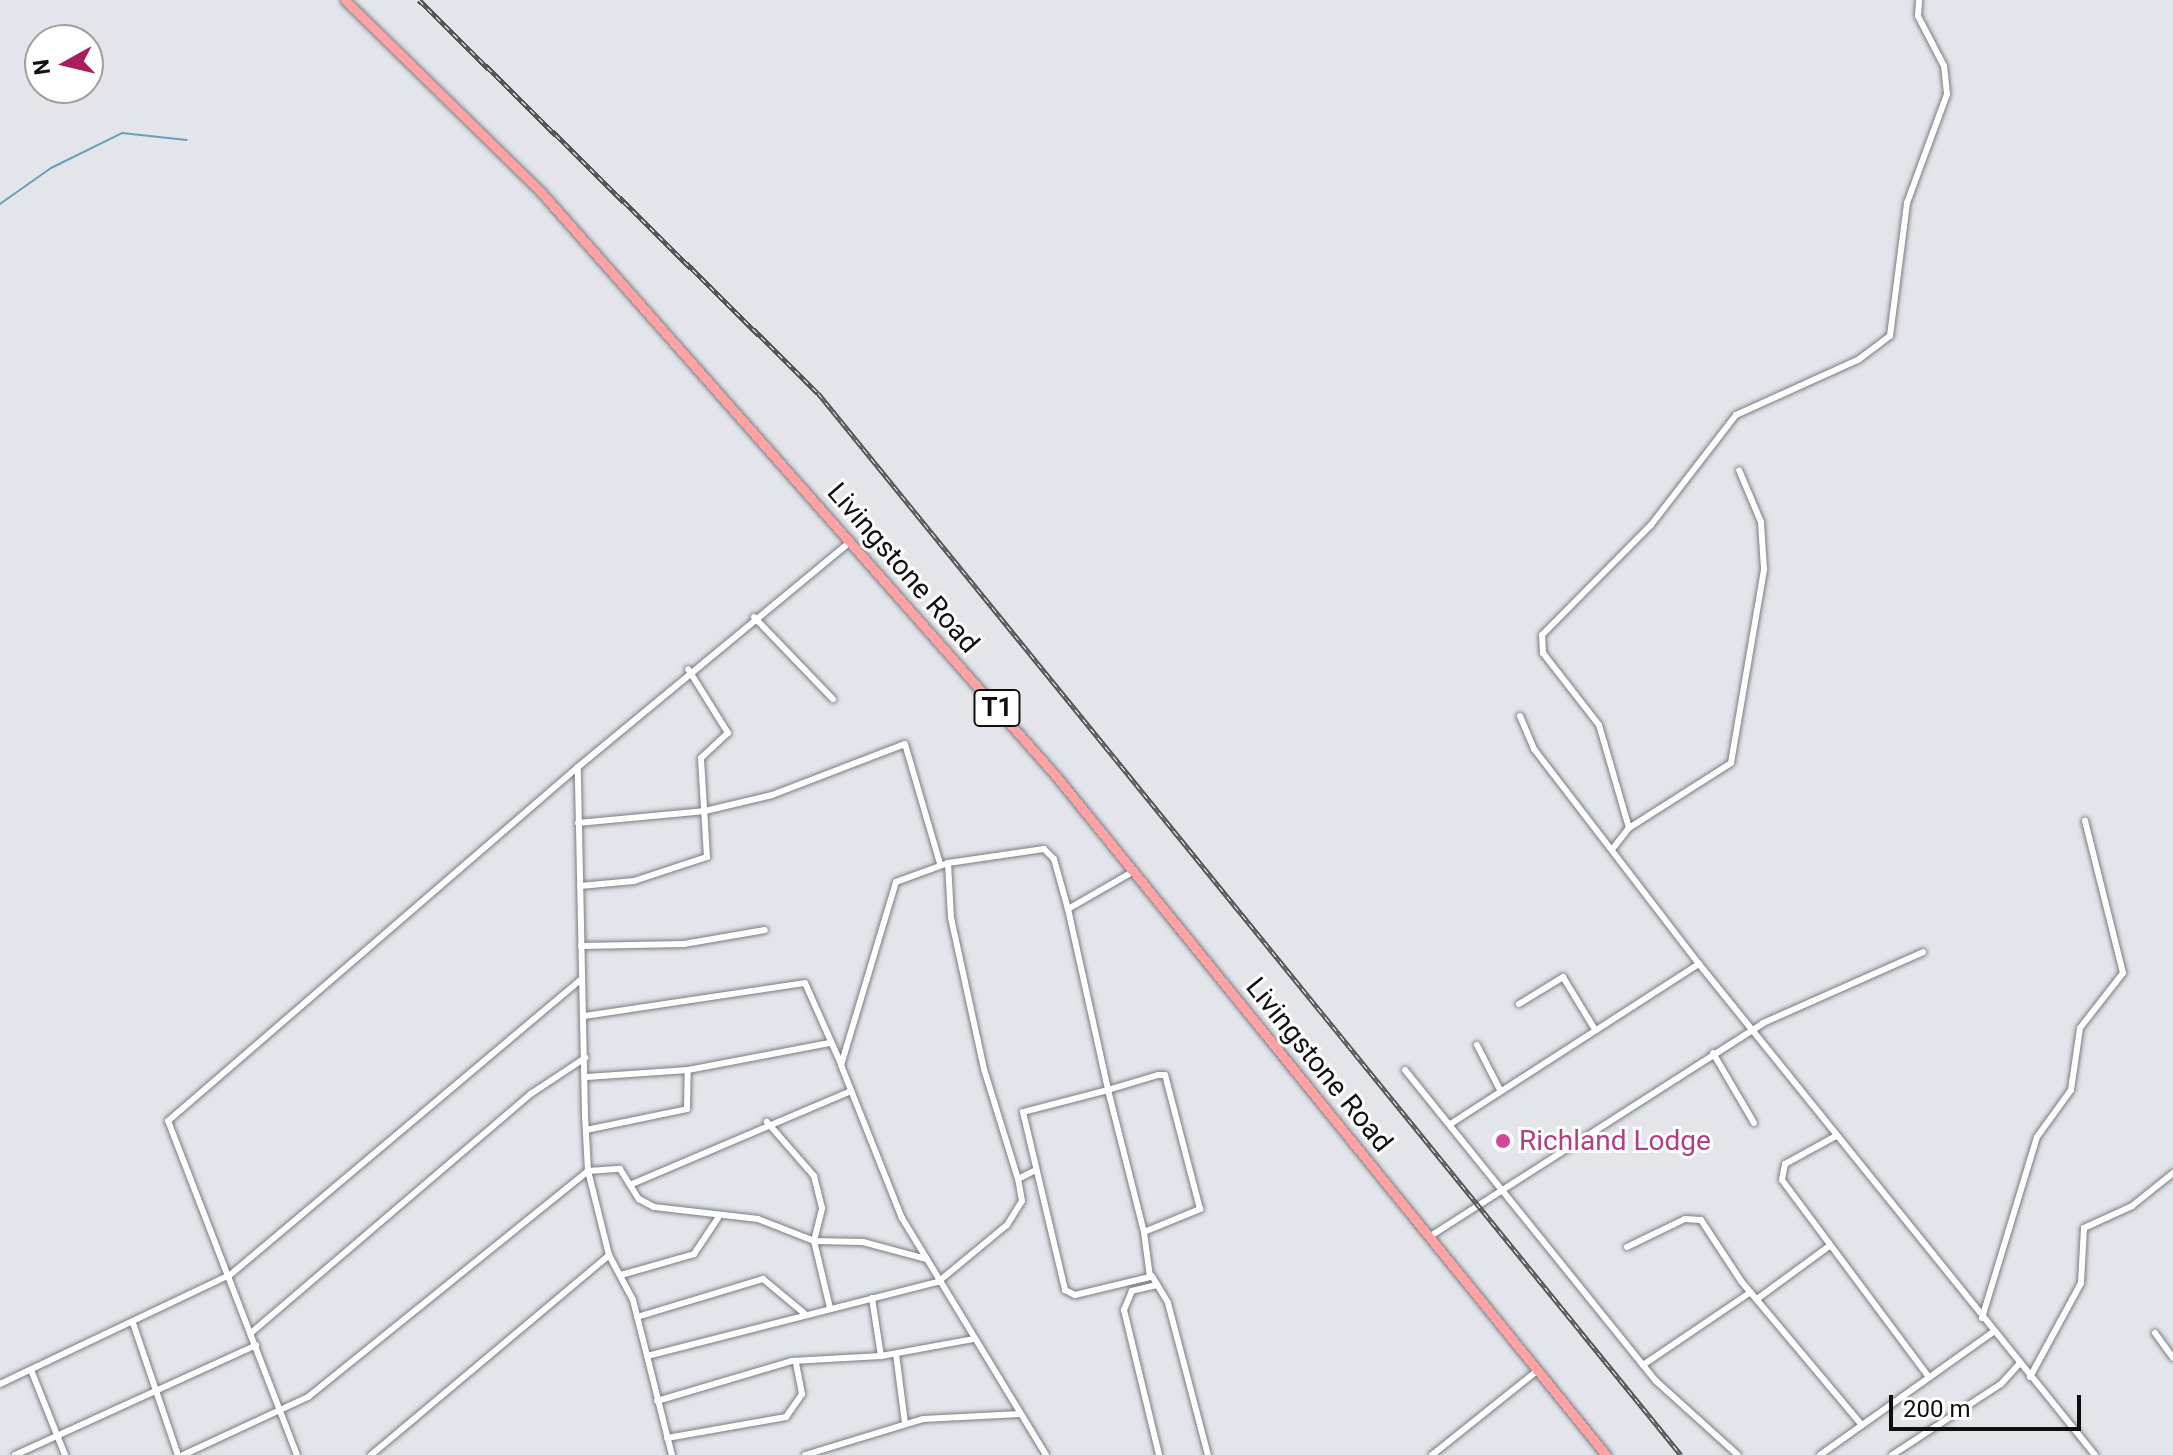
<!DOCTYPE html>
<html>
<head>
<meta charset="utf-8">
<style>
	body { margin:0 }
	#map { position:relative; width:2173px; height:1455px; overflow:hidden; background:#e3e5eb; font-family:Roboto,sans-serif }
	div>[style] { position:absolute }
	.stream>* { height:2px; margin:-1px; padding:0 1px; transform-origin:1px; border-radius:1px; background:#68a0b7 }
	.roads { filter:drop-shadow(0 0 2px #7a7c81) drop-shadow(0 0 2px #7a7c81) }
	.minor>* { height:6px; margin:-3px; padding:0 3px; transform-origin:3px; border-radius:3px; background:#fff }
	.trunk>* { height:9px; margin:-4.5px; padding:0 4.5px; transform-origin:4.5px; border-radius:4.5px; background:#fea2a4 }
	.rail>* { height:5px; margin-top:-2.5px; transform-origin:0; background:repeating-linear-gradient(90deg,#fff 0 6px,#55565a 0 12px); box-sizing:border-box; border-block:2px solid #55565a }
	.dots>* { width:22px; height:22px; translate:-50% -50%; box-sizing:border-box; border:4px solid #fff; border-radius:50% }
	span { translate:-50% -50%; white-space:nowrap; text-align:center; line-height:1.15; -webkit-text-stroke:6px #fff; paint-order:stroke }
	.shield-label span { padding:2px 6px; background:#fff; border:2px solid; border-radius:6px; -webkit-text-stroke-width:0 }
	.shield-label { font-size:26px; color:#0e0f11; font-weight:700 }
	.street-label { font-size:28px; color:#0e0f11 }
	.hotel-label { font-size:28px; color:#b23c85 }
	.left { translate:0 -50%; text-align:left }
	.north { position:absolute; left:24px; top:24px; width:80px; height:80px; box-sizing:border-box; background:#fff; border:2px solid #9f9fa0; border-radius:50%; rotate:262deg; font-size:22px; font-weight:700; line-height:32px; text-align:center; color:#0e0f11 }
	.north::after { content:''; display:block; margin:auto; width:28px; height:36px; background:#aa1d5c; clip-path:polygon(50% 0,100% 100%,50% 72%,0 100%) }
	.scale { position:absolute; left:1889px; top:1395px; width:192px; height:36px; box-sizing:border-box; border:4px solid #0e0f11; border-top:0; padding-left:10px; font-size:24px; line-height:28px; white-space:nowrap; color:#0e0f11; -webkit-text-stroke:6px #fff; paint-order:stroke }
</style>
</head>
<body>
<div id="map">
	<div class="stream">
		<i style="left:0;top:204px;width:62px;rotate:-35.2deg"></i>
		<i style="left:51px;top:168px;width:79px;rotate:-26.2deg"></i>
		<i style="left:122px;top:133px;width:65px;rotate:6.1deg"></i>
	</div>
	<div class="roads">
		<div class="minor">
			<i style="left:754px;top:617px;width:114px;rotate:46.1deg"></i>
			<i style="left:1520px;top:716px;width:36px;rotate:67deg"></i>
			<i style="left:1534px;top:749px;width:271px;rotate:52.5deg"></i>
			<i style="left:1699px;top:964px;width:631px;rotate:51.11deg"></i>
			<i style="left:578px;top:823px;width:128px;rotate:-5.4deg"></i>
			<i style="left:705px;top:811px;width:69px;rotate:-13.4deg"></i>
			<i style="left:772px;top:795px;width:142px;rotate:-21deg"></i>
			<i style="left:905px;top:744px;width:125px;rotate:73.7deg"></i>
			<i style="left:1629px;top:828px;width:107px;rotate:-106.2deg"></i>
			<i style="left:1599px;top:725px;width:91px;rotate:-127.9deg"></i>
			<i style="left:1543px;top:653px;width:18px;rotate:-93deg"></i>
			<i style="left:1542px;top:635px;width:155px;rotate:-45.3deg"></i>
			<i style="left:1651px;top:525px;width:139px;rotate:-52.3deg"></i>
			<i style="left:1736px;top:415px;width:134px;rotate:-24.3deg"></i>
			<i style="left:1858px;top:360px;width:40px;rotate:-37deg"></i>
			<i style="left:1890px;top:336px;width:134px;rotate:-82.7deg"></i>
			<i style="left:1907px;top:203px;width:116px;rotate:-69.8deg"></i>
			<i style="left:1947px;top:94px;width:28px;rotate:-96deg"></i>
			<i style="left:1944px;top:66px;width:56px;rotate:-117.5deg"></i>
			<i style="left:1918px;top:16px;width:16px;rotate:-86deg"></i>
			<i style="left:1614px;top:847px;width:24px;rotate:-52deg"></i>
			<i style="left:1629px;top:828px;width:121px;rotate:-32.5deg"></i>
			<i style="left:1731px;top:763px;width:197px;rotate:-80.3deg"></i>
			<i style="left:1764px;top:569px;width:47px;rotate:-93.7deg"></i>
			<i style="left:1761px;top:522px;width:56px;rotate:-112.9deg"></i>
			<i style="left:948px;top:863px;width:55px;rotate:159.9deg"></i>
			<i style="left:896px;top:882px;width:191px;rotate:106.7deg"></i>
			<i style="left:841px;top:1065px;width:165px;rotate:68.3deg"></i>
			<i style="left:902px;top:1218px;width:277px;rotate:58.7deg"></i>
			<i style="left:580px;top:886px;width:54px;rotate:-5.3deg"></i>
			<i style="left:634px;top:881px;width:77px;rotate:-18.2deg"></i>
			<i style="left:707px;top:857px;width:99px;rotate:-93.5deg"></i>
			<i style="left:701px;top:758px;width:37px;rotate:-43deg"></i>
			<i style="left:728px;top:733px;width:75px;rotate:-122deg"></i>
			<i style="left:1068px;top:909px;width:76px;rotate:-29.9deg"></i>
			<i style="left:581px;top:946px;width:103px;rotate:-1.1deg"></i>
			<i style="left:684px;top:944px;width:82px;rotate:-9.8deg"></i>
			<i style="left:1519px;top:1004px;width:52px;rotate:-31.5deg"></i>
			<i style="left:1563px;top:977px;width:60px;rotate:58.7deg"></i>
			<i style="left:584px;top:1016px;width:223px;rotate:-8.5deg"></i>
			<i style="left:805px;top:983px;width:89px;rotate:66deg"></i>
			<i style="left:1477px;top:1045px;width:51px;rotate:62.9deg"></i>
			<i style="left:1713px;top:1053px;width:81px;rotate:59.6deg"></i>
			<i style="left:1405px;top:1070px;width:400px;rotate:51.1deg"></i>
			<i style="left:1656px;top:1381px;width:110px;rotate:42.1deg"></i>
			<i style="left:587px;top:1077px;width:101px;rotate:-4deg"></i>
			<i style="left:688px;top:1070px;width:144px;rotate:-10.8deg"></i>
			<i style="left:1452px;top:1123px;width:294px;rotate:-32.8deg"></i>
			<i style="left:586px;top:1130px;width:103px;rotate:-11.7deg"></i>
			<i style="left:687px;top:1109px;width:39px;rotate:-89deg"></i>
			<i style="left:1836px;top:1136px;width:58px;rotate:151.2deg"></i>
			<i style="left:1785px;top:1164px;width:16px;rotate:101deg"></i>
			<i style="left:1782px;top:1180px;width:246px;rotate:53.3deg"></i>
			<i style="left:1018px;top:1179px;width:115px;rotate:-107.2deg"></i>
			<i style="left:984px;top:1069px;width:155px;rotate:-102.3deg"></i>
			<i style="left:951px;top:918px;width:55px;rotate:-93.1deg"></i>
			<i style="left:948px;top:863px;width:97px;rotate:-8.3deg"></i>
			<i style="left:1044px;top:849px;width:14px;rotate:45deg"></i>
			<i style="left:1054px;top:859px;width:52px;rotate:74.4deg"></i>
			<i style="left:1068px;top:909px;width:185px;rotate:77.5deg"></i>
			<i style="left:1108px;top:1090px;width:146px;rotate:75.8deg"></i>
			<i style="left:1144px;top:1232px;width:61px;rotate:-22.3deg"></i>
			<i style="left:1200px;top:1209px;width:138px;rotate:-104.6deg"></i>
			<i style="left:1165px;top:1075px;width:7px;rotate:180deg"></i>
			<i style="left:1158px;top:1075px;width:52px;rotate:163.3deg"></i>
			<i style="left:1108px;top:1090px;width:88px;rotate:165.5deg"></i>
			<i style="left:1023px;top:1112px;width:183px;rotate:76.7deg"></i>
			<i style="left:1065px;top:1290px;width:11px;rotate:27deg"></i>
			<i style="left:1075px;top:1295px;width:77px;rotate:-13.5deg"></i>
			<i style="left:1150px;top:1277px;width:45px;rotate:-97.6deg"></i>
			<i style="left:632px;top:1184px;width:238px;rotate:-23deg"></i>
			<i style="left:1429px;top:1237px;width:397px;rotate:-32.6deg"></i>
			<i style="left:1763px;top:1023px;width:175px;rotate:-23.9deg"></i>
			<i style="left:1627px;top:1247px;width:64px;rotate:-25.8deg"></i>
			<i style="left:1685px;top:1219px;width:16px;rotate:4deg"></i>
			<i style="left:1701px;top:1220px;width:73px;rotate:56.7deg"></i>
			<i style="left:1741px;top:1281px;width:188px;rotate:50deg"></i>
			<i style="left:609px;top:1255px;width:87px;rotate:-104deg"></i>
			<i style="left:588px;top:1171px;width:56px;rotate:-93.1deg"></i>
			<i style="left:585px;top:1115px;width:348px;rotate:-91.2deg"></i>
			<i style="left:578px;top:767px;width:353px;rotate:-39.6deg"></i>
			<i style="left:621px;top:1275px;width:76px;rotate:-16deg"></i>
			<i style="left:694px;top:1254px;width:43px;rotate:-56.3deg"></i>
			<i style="left:1152px;top:1276px;width:31px;rotate:59deg"></i>
			<i style="left:1168px;top:1303px;width:157px;rotate:75.3deg"></i>
			<i style="left:1157px;top:1285px;width:26px;rotate:167deg"></i>
			<i style="left:1132px;top:1291px;width:21px;rotate:113deg"></i>
			<i style="left:1124px;top:1310px;width:149px;rotate:76.4deg"></i>
			<i style="left:872px;top:1298px;width:59px;rotate:81.2deg"></i>
			<i style="left:1757px;top:1299px;width:88px;rotate:-36.2deg"></i>
			<i style="left:830px;top:1308px;width:69px;rotate:-103.4deg"></i>
			<i style="left:814px;top:1241px;width:49px;rotate:1.2deg"></i>
			<i style="left:863px;top:1242px;width:65px;rotate:15.1deg"></i>
			<i style="left:637px;top:1317px;width:132px;rotate:-16.8deg"></i>
			<i style="left:763px;top:1279px;width:53px;rotate:39.7deg"></i>
			<i style="left:1982px;top:1318px;width:189px;rotate:-73.1deg"></i>
			<i style="left:2037px;top:1137px;width:58px;rotate:-54.1deg"></i>
			<i style="left:2071px;top:1090px;width:63px;rotate:-81.7deg"></i>
			<i style="left:2080px;top:1028px;width:70px;rotate:-52deg"></i>
			<i style="left:2123px;top:973px;width:157px;rotate:-104deg"></i>
			<i style="left:133px;top:1323px;width:139px;rotate:71.2deg"></i>
			<i style="left:252px;top:1332px;width:368px;rotate:-40.5deg"></i>
			<i style="left:532px;top:1093px;width:64px;rotate:-33.4deg"></i>
			<i style="left:2155px;top:1333px;width:31px;rotate:54deg"></i>
			<i style="left:896px;top:1354px;width:70px;rotate:82.6deg"></i>
			<i style="left:647px;top:1356px;width:300px;rotate:-14.3deg"></i>
			<i style="left:938px;top:1282px;width:89px;rotate:-39.6deg"></i>
			<i style="left:1007px;top:1225px;width:28px;rotate:-58deg"></i>
			<i style="left:1022px;top:1201px;width:22px;rotate:-100deg"></i>
			<i style="left:1018px;top:1179px;width:18px;rotate:-27deg"></i>
			<i style="left:1643px;top:1365px;width:130px;rotate:-34.1deg"></i>
			<i style="left:31px;top:1370px;width:92px;rotate:68.2deg"></i>
			<i style="left:2030px;top:1377px;width:107px;rotate:-61.5deg"></i>
			<i style="left:2081px;top:1283px;width:55px;rotate:-86.9deg"></i>
			<i style="left:2084px;top:1228px;width:53px;rotate:-24.6deg"></i>
			<i style="left:2132px;top:1206px;width:53px;rotate:-38.8deg"></i>
			<i style="left:0;top:1384px;width:255px;rotate:-25.4deg"></i>
			<i style="left:230px;top:1275px;width:460px;rotate:-40.1deg"></i>
			<i style="left:657px;top:1401px;width:141px;rotate:-16.5deg"></i>
			<i style="left:792px;top:1361px;width:89px;rotate:-3.2deg"></i>
			<i style="left:881px;top:1356px;width:95px;rotate:-10.4deg"></i>
			<i style="left:667px;top:1438px;width:121px;rotate:-10deg"></i>
			<i style="left:786px;top:1417px;width:28px;rotate:-55deg"></i>
			<i style="left:802px;top:1394px;width:33px;rotate:-101deg"></i>
			<i style="left:15px;top:1455px;width:265px;rotate:-24.5deg"></i>
			<i style="left:183px;top:1455px;width:138px;rotate:-24.9deg"></i>
			<i style="left:308px;top:1397px;width:360px;rotate:-38.9deg"></i>
			<i style="left:588px;top:1171px;width:32px;rotate:-4deg"></i>
			<i style="left:620px;top:1169px;width:36px;rotate:58deg"></i>
			<i style="left:639px;top:1199px;width:17px;rotate:28deg"></i>
			<i style="left:654px;top:1207px;width:105px;rotate:6.6deg"></i>
			<i style="left:758px;top:1219px;width:60px;rotate:21.4deg"></i>
			<i style="left:814px;top:1241px;width:34px;rotate:-76deg"></i>
			<i style="left:822px;top:1208px;width:33px;rotate:-104deg"></i>
			<i style="left:814px;top:1176px;width:72px;rotate:-131deg"></i>
			<i style="left:297px;top:1455px;width:358px;rotate:-111.1deg"></i>
			<i style="left:168px;top:1121px;width:542px;rotate:-40.81deg"></i>
			<i style="left:371px;top:1455px;width:311px;rotate:-40deg"></i>
			<i style="left:609px;top:1255px;width:51px;rotate:61.9deg"></i>
			<i style="left:633px;top:1300px;width:160px;rotate:75.9deg"></i>
			<i style="left:805px;top:1455px;width:123px;rotate:-17deg"></i>
			<i style="left:923px;top:1419px;width:97px;rotate:-3deg"></i>
			<i style="left:1432px;top:1455px;width:136px;rotate:-38.7deg"></i>
			<i style="left:1820px;top:1455px;width:212px;rotate:-35.4deg"></i>
			<i style="left:1892px;top:1455px;width:130px;rotate:-33.1deg"></i>
			<i style="left:2001px;top:1384px;width:27px;rotate:-48deg"></i>
		</div>
		<div class="trunk">
			<i style="left:345px;top:0;width:274px;rotate:44.4deg"></i>
			<i style="left:541px;top:192px;width:779px;rotate:48.59deg"></i>
			<i style="left:1056px;top:776px;width:874px;rotate:50.99deg"></i>
		</div>
	</div>
	<div class="rail">
		<i style="left:419px;top:0;width:560px;rotate:44.57deg"></i>
		<i style="left:818px;top:393px;width:1368px;rotate:50.9deg"></i>
	</div>
	<div class="dots">
		<i style="left:1503px;top:1141px;background:#d1479c"></i>
	</div>
	<div class="shield-label">
		<span style="left:997px;top:708px">T1</span>
	</div>
	<div class="street-label">
		<span style="left:903px;top:568px;rotate:49deg">Livingstone Road</span>
		<span style="left:1319px;top:1065px;rotate:51deg">Livingstone Road</span>
	</div>
	<div class="hotel-label">
		<span class="left" style="left:1519px;top:1141px">Richland Lodge</span>
	</div>
	<div class="north">N</div>
	<div class="scale">200 m</div>
</div>
</body>
</html>
